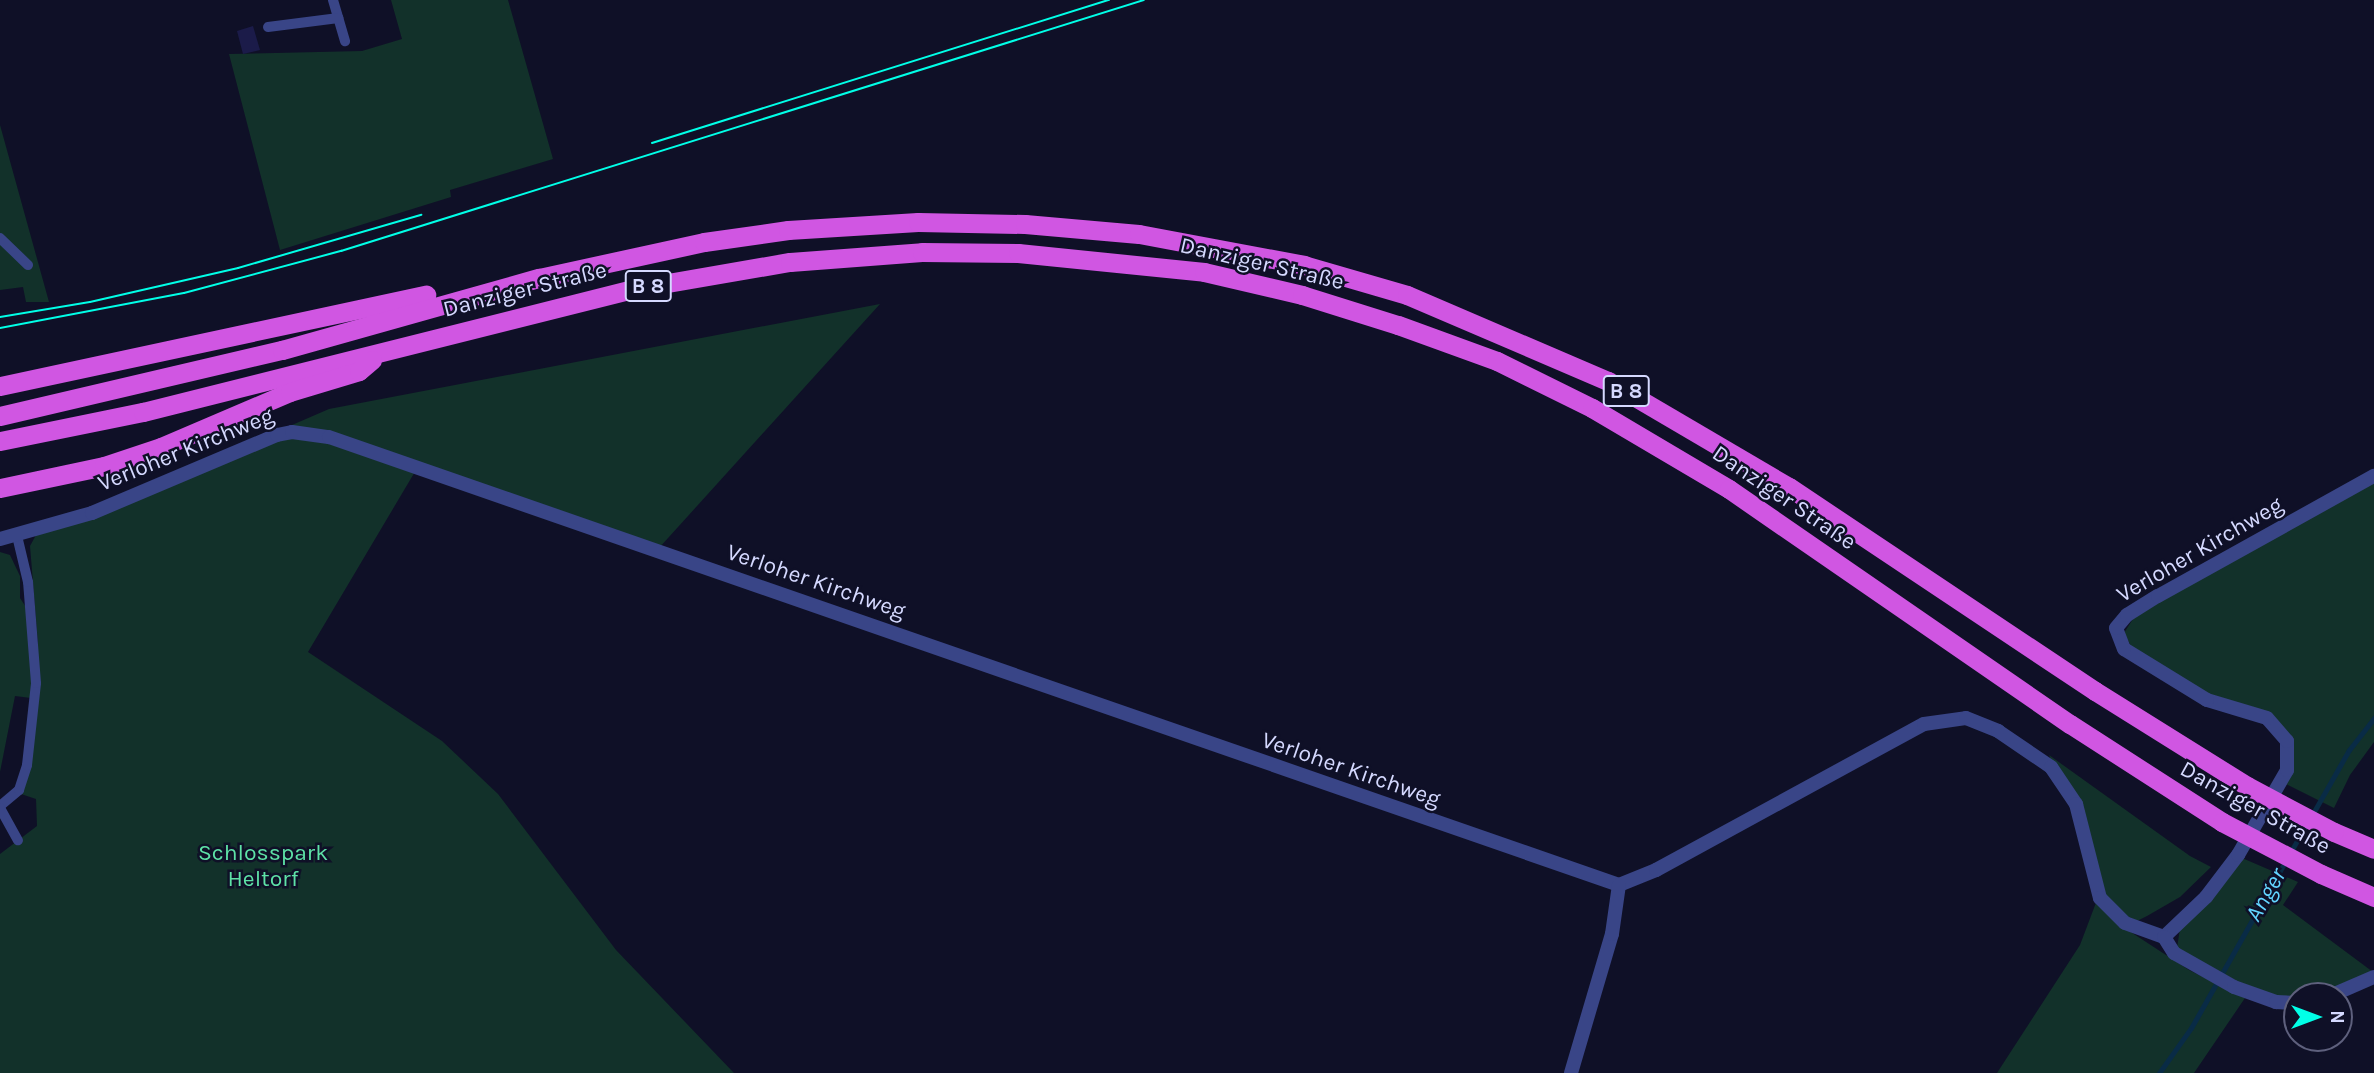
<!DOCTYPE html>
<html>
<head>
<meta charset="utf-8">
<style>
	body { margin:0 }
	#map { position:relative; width:2374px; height:1073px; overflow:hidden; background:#0f1027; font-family:Karla,sans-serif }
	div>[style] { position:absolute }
	.green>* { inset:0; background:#12312a }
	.stream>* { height:5px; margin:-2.5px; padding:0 2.5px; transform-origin:2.5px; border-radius:2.5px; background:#092b46 }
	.building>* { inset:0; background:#1b1b49 }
	.service>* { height:10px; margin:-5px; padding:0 5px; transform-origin:5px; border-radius:5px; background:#394587 }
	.minor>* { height:14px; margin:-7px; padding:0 7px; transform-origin:7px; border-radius:7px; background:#394587 }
	.trunk>* { height:19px; margin:-9.5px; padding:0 9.5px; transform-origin:9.5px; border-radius:9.5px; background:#d056e2 }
	.tram>* { height:2px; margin:-1px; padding:0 1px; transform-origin:1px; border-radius:1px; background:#01ffe7 }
	.trunk-bridge>* { height:19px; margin:-9.5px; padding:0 9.5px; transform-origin:9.5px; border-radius:9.5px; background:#d056e2 }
	span { translate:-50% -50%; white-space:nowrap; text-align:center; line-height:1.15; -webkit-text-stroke:5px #0f1027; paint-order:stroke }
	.shield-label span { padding:2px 5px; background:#0f1027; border:2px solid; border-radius:5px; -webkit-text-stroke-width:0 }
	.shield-label { font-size:21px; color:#d5d9ff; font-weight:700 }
	.street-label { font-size:23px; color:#d5d9ff }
	.park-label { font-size:23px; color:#5ee2a7 }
	.water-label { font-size:24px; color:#63d5ff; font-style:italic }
	.north { position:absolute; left:2283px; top:982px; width:70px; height:70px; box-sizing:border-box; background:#0f1027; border:2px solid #5e607d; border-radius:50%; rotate:90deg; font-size:19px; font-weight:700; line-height:28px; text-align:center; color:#d5d9ff }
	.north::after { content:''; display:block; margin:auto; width:24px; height:32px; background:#01ffe7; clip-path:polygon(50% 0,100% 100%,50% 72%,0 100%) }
</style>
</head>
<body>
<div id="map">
	<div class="green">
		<i style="clip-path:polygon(391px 0,508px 0,553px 159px,450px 190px,451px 197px,280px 250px,229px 54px,362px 51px,402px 39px)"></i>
		<i style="clip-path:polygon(0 125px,49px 302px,26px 302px,23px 287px,0 290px)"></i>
		<i style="clip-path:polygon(880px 304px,659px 548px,292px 425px,329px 409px)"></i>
		<i style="clip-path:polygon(305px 435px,416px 470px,308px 652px,442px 741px,498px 794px,616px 950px,734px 1073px,0 1073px,0 854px,37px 826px,36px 799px,21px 794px,38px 644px,30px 546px,36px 535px,253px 447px)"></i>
		<i style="clip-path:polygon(2374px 479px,2374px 742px,2350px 775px,2334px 808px,2284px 783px,2285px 730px,2208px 699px,2134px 652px,2124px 633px,2138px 611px)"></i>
		<i style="clip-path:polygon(0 552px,10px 555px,20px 576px,20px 598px,31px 615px,31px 698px,15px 696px,0 772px)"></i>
		<i style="clip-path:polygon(2049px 755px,2190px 856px,2211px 867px,2180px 897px,2147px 916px,2137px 921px,2124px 918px,2103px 894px,2094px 859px)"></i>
		<i style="clip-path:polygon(2242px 858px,2298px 882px,2283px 905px,2373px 972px,2315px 996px,2268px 998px,2177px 948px,2181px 922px)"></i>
		<i style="clip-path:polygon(2097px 900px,2120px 925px,2189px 970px,2245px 998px,2194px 1073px,1997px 1073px,2080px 945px)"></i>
	</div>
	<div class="stream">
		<i style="left:2312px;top:815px;width:75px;rotate:-60.4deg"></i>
		<i style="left:2349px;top:750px;width:41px;rotate:-52deg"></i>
		<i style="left:2159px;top:1073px;width:55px;rotate:-54.6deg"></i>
		<i style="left:2191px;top:1028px;width:236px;rotate:-60.5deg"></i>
	</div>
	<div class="building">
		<i style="clip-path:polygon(253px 26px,260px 50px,243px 54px,237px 31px)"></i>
	</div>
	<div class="service">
		<i style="left:333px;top:0;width:43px;rotate:73.7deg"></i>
		<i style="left:268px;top:27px;width:71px;rotate:-7.3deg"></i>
		<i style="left:0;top:238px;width:39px;rotate:44deg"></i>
		<i style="left:0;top:806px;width:25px;rotate:-40deg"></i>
		<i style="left:19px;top:790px;width:26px;rotate:-72deg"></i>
		<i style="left:27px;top:765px;width:82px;rotate:-83.7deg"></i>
		<i style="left:36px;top:683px;width:101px;rotate:-94.5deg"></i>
		<i style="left:28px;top:582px;width:47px;rotate:-103.4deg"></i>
		<i style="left:0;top:808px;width:37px;rotate:61deg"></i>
	</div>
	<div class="minor">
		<i style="left:0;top:539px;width:96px;rotate:-15.8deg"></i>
		<i style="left:92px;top:513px;width:201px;rotate:-22.9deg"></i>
		<i style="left:277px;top:435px;width:15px;rotate:-11deg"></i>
		<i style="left:292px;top:432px;width:37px;rotate:8deg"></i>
		<i style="left:329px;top:437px;width:1366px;rotate:19.15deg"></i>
		<i style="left:1619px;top:885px;width:40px;rotate:-22deg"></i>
		<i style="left:1656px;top:870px;width:305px;rotate:-28.6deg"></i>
		<i style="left:1924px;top:724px;width:42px;rotate:-8.1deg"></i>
		<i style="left:1966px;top:718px;width:35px;rotate:22deg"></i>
		<i style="left:1998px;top:731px;width:64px;rotate:34.2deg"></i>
		<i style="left:2051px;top:767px;width:45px;rotate:56deg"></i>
		<i style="left:2076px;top:804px;width:97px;rotate:75.7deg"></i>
		<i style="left:2100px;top:898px;width:35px;rotate:45deg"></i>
		<i style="left:2125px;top:923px;width:41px;rotate:19.7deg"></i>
		<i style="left:2164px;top:937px;width:58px;rotate:-43.6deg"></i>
		<i style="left:2206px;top:897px;width:53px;rotate:-52.7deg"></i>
		<i style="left:2238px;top:855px;width:98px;rotate:-60deg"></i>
		<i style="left:2287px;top:770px;width:29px;rotate:-90deg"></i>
		<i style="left:2287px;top:741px;width:30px;rotate:-131deg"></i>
		<i style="left:2267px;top:718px;width:63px;rotate:-163.3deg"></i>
		<i style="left:2207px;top:700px;width:97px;rotate:-148.4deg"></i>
		<i style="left:2124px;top:649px;width:22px;rotate:-111deg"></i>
		<i style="left:2116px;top:628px;width:17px;rotate:-50deg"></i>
		<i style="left:2127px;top:615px;width:36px;rotate:-32deg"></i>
		<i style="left:2158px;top:596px;width:247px;rotate:-29.1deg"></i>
		<i style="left:2164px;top:937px;width:19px;rotate:58deg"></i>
		<i style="left:2174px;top:953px;width:69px;rotate:29.5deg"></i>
		<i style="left:2234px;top:987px;width:45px;rotate:19.7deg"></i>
		<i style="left:2276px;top:1002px;width:21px;rotate:3deg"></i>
		<i style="left:2330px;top:996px;width:48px;rotate:-23.4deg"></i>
		<i style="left:1571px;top:1073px;width:145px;rotate:-73.6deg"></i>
		<i style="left:1612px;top:934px;width:49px;rotate:-81.9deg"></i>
	</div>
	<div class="trunk">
		<i style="left:0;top:386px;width:436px;rotate:-12.1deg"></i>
		<i style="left:0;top:416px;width:290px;rotate:-13.2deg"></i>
		<i style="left:282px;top:350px;width:267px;rotate:-15.7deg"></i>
		<i style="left:539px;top:278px;width:169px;rotate:-12.3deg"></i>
		<i style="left:704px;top:242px;width:85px;rotate:-8.1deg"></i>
		<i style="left:788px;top:230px;width:130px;rotate:-3.5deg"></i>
		<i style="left:918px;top:222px;width:107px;rotate:1.1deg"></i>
		<i style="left:1025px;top:224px;width:114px;rotate:5deg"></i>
		<i style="left:1139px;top:234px;width:168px;rotate:10.6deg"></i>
		<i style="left:1304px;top:265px;width:107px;rotate:16.2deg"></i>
		<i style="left:1407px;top:295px;width:219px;rotate:23.2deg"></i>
		<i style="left:1608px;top:381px;width:210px;rotate:30.4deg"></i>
		<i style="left:1789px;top:487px;width:368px;rotate:33.7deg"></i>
		<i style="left:2095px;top:691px;width:179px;rotate:32deg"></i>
		<i style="left:0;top:441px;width:146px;rotate:-11.5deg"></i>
		<i style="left:143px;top:412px;width:505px;rotate:-14.09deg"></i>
		<i style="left:633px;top:289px;width:159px;rotate:-9.8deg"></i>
		<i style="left:790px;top:262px;width:132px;rotate:-4.3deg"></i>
		<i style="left:922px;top:252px;width:96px;rotate:0.6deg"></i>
		<i style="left:1018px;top:253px;width:187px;rotate:5.8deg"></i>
		<i style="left:1204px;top:272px;width:101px;rotate:13.2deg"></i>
		<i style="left:1302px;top:295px;width:101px;rotate:17.4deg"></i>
		<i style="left:1398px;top:325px;width:105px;rotate:20deg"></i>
		<i style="left:1497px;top:361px;width:106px;rotate:26.3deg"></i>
		<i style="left:1592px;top:408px;width:159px;rotate:30.6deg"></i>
		<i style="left:1729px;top:489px;width:414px;rotate:34.6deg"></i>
		<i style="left:2070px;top:724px;width:181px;rotate:32.8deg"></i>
		<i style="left:0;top:488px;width:106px;rotate:-11.9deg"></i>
		<i style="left:104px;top:466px;width:60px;rotate:-18.4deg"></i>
		<i style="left:161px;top:447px;width:140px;rotate:-23.1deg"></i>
		<i style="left:290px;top:392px;width:72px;rotate:-16.9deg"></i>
		<i style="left:359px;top:371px;width:17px;rotate:-40deg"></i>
		<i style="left:2334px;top:832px;width:43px;rotate:23deg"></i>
		<i style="left:2321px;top:874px;width:58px;rotate:23.5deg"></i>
	</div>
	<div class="tram">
		<i style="left:652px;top:143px;width:479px;rotate:-17.4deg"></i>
		<i style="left:0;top:317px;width:91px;rotate:-9.5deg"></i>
		<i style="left:90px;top:302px;width:152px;rotate:-12.9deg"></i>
		<i style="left:238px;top:268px;width:191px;rotate:-16.2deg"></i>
		<i style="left:0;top:328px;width:187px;rotate:-10.8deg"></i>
		<i style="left:184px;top:293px;width:163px;rotate:-15deg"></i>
		<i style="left:341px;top:251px;width:841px;rotate:-17.36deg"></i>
	</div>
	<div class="trunk-bridge">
		<i style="left:2247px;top:786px;width:98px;rotate:27.9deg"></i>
		<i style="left:2222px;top:822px;width:112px;rotate:27.7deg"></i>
	</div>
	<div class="shield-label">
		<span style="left:648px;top:286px">B 8</span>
		<span style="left:1626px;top:391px">B 8</span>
	</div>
	<div class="street-label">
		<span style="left:1262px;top:264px;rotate:13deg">Danziger Straße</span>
		<span style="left:525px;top:290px;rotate:-14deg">Danziger Straße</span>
		<span style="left:186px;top:450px;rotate:-22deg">Verloher Kirchweg</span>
		<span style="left:1784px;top:498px;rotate:34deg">Danziger Straße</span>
		<span style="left:2200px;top:550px;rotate:-30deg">Verloher Kirchweg</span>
		<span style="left:816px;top:582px;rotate:19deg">Verloher Kirchweg</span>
		<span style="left:1351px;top:770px;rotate:19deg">Verloher Kirchweg</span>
		<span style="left:2255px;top:808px;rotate:29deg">Danziger Straße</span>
	</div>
	<div class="park-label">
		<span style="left:263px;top:866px">Schlosspark<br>Heltorf</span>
	</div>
	<div class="water-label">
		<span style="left:2266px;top:895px;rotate:-60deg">Anger</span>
	</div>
	<div class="north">N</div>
</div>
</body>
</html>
